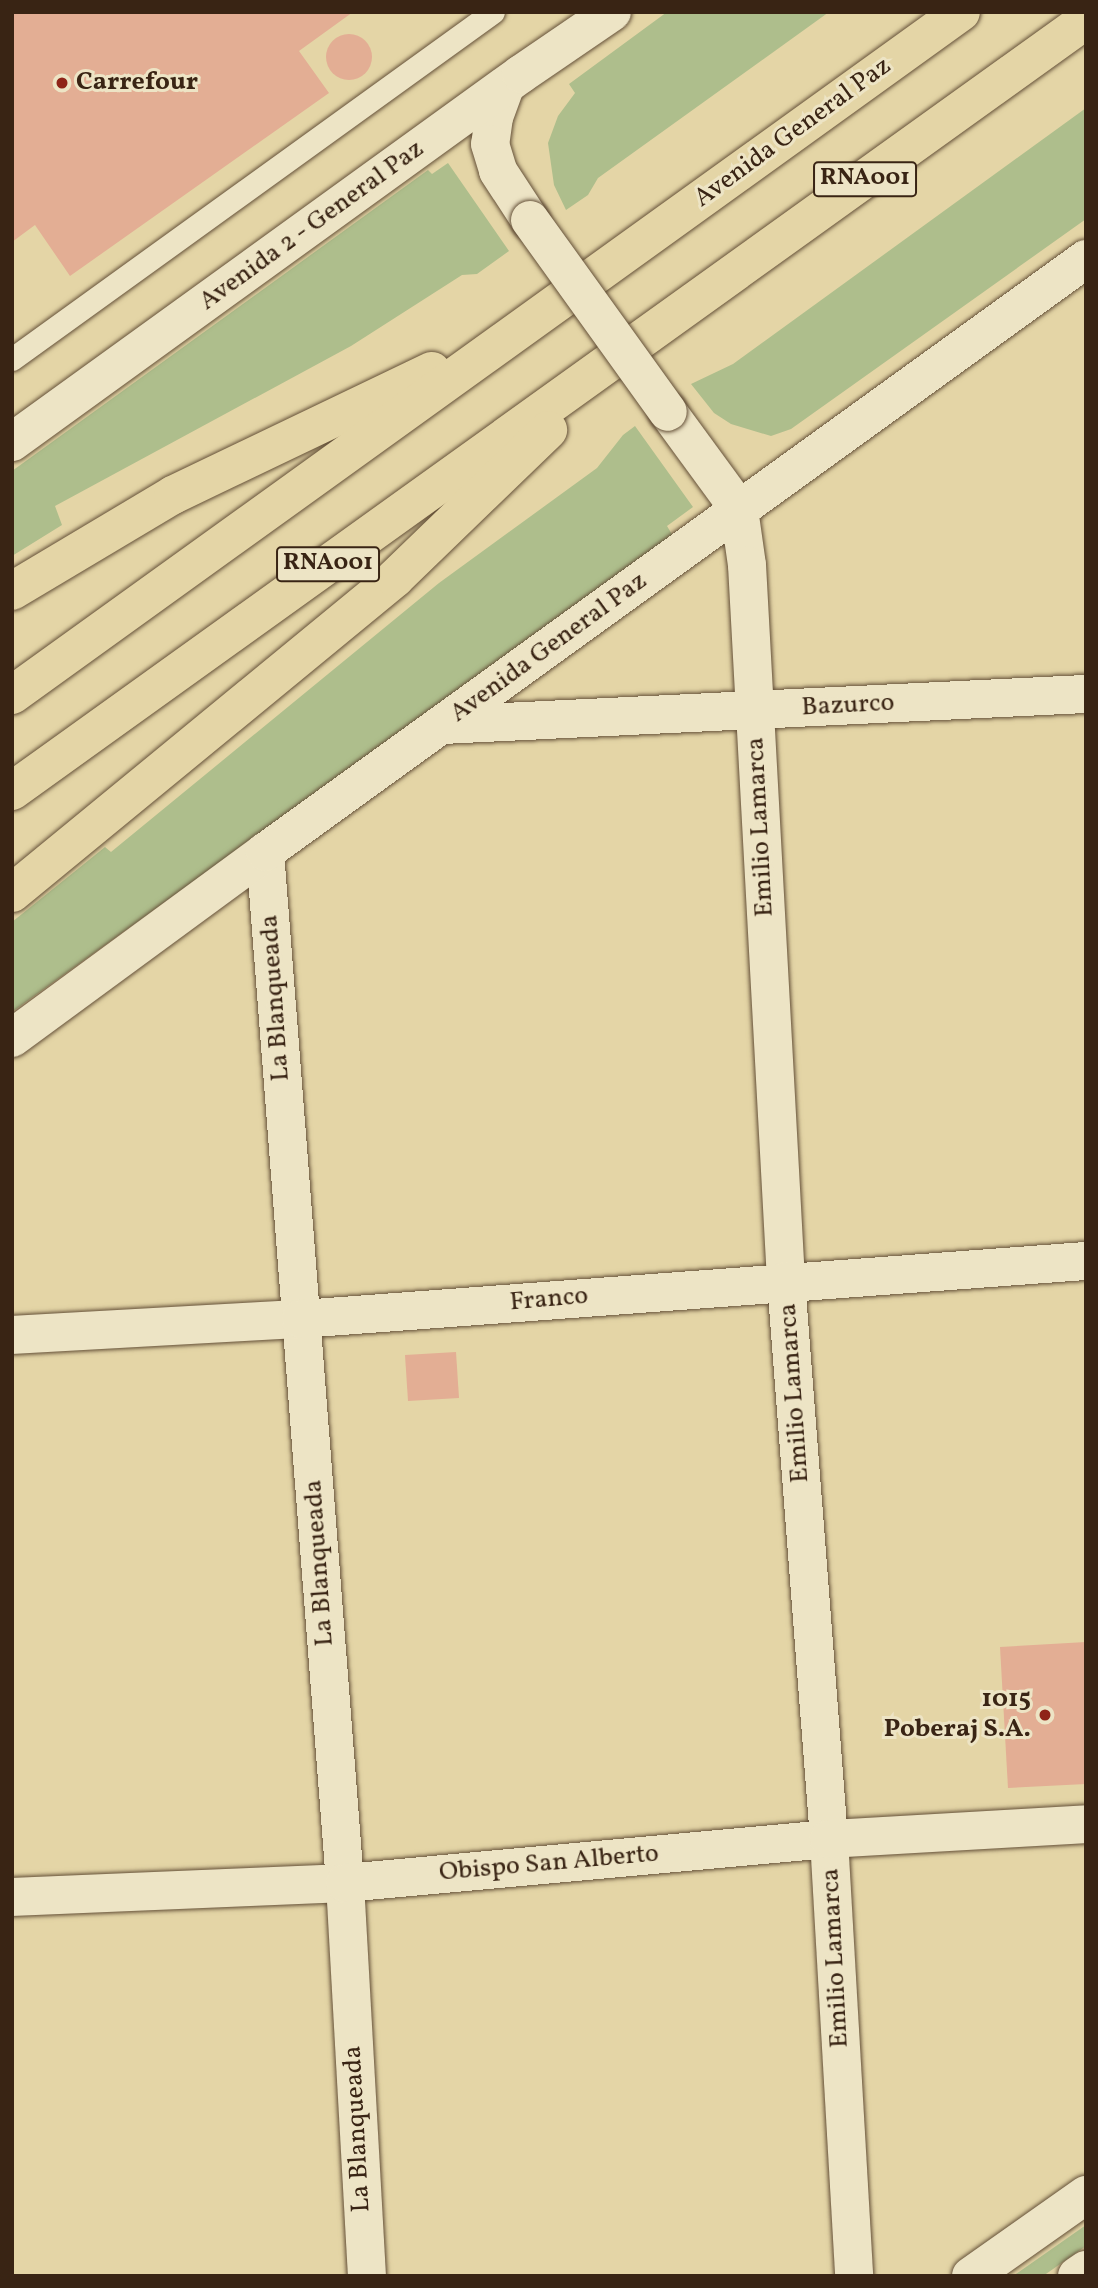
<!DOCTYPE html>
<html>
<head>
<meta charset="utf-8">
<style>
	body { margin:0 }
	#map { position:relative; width:1098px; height:2288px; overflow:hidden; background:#e4d5a6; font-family:Vollkorn,serif }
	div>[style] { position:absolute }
	.green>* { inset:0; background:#aebe8c }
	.building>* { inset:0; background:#e3ae94 }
	.round { border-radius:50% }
	.roads { filter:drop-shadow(0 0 2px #645038) drop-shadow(0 0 2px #645038) }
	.service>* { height:23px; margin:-11.5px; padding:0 11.5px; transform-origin:11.5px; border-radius:11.5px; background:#ede4c5 }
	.minor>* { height:38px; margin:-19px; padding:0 19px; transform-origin:19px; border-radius:19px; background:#ede4c5 }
	.tertiary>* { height:38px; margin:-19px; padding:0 19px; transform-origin:19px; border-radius:19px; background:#ede4c5 }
	.motorway>* { height:38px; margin:-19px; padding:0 19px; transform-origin:19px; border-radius:19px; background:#e4d5a6 }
	.bridges { filter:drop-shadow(0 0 2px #645038) drop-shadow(0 0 2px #645038) }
	.tertiary-bridge>* { height:38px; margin:-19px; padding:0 19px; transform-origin:19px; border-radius:19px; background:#ede4c5 }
	.dots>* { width:19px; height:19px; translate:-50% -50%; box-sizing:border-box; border:4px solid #ede4c5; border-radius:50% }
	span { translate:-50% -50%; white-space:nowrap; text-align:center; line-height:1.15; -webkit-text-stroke:6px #ede4c5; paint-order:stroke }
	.shield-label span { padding:2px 5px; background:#ede4c5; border:2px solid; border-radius:5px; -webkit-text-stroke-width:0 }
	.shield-label { font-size:24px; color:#392414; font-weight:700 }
	.poi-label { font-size:26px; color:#392414; font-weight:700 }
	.left { translate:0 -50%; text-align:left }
	.right { translate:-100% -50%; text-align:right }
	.street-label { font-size:26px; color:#392414 }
	.frame { position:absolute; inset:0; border:14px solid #392414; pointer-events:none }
</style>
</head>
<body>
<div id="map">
	<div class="green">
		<i style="clip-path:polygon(667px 12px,829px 12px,598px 178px,588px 195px,566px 210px,554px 185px,548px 143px,558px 116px,575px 93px,569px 84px)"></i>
		<i style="clip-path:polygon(1086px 108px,1086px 219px,791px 429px,771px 436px,731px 424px,714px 413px,691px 384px,733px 364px)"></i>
		<i style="clip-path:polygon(448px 163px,509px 251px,477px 274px,462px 275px,351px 346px,55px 506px,62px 525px,12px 556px,12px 471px,428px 170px,432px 174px)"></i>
		<i style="clip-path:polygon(635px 426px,693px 507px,667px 526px,673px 536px,12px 1012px,12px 922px,105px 847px,111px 852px,439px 583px,597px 468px,623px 435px)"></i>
		<i style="clip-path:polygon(1086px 2225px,1086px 2246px,1043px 2276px,1013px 2276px)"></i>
	</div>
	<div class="building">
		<i style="clip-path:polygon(12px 12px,353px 12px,299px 51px,329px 93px,70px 276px,35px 225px,12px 242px)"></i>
		<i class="round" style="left:326px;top:34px;width:46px;height:46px"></i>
		<i style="clip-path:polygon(456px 1352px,459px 1398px,408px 1401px,405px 1355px)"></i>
		<i style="clip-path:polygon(1086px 1642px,1086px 1784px,1008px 1788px,1000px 1647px)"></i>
	</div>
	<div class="roads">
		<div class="service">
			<i style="left:12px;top:359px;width:593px;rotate:-35.81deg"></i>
		</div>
		<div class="minor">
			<i style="left:739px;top:509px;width:57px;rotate:81.9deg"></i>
			<i style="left:747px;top:565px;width:717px;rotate:86.88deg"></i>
			<i style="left:786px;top:1281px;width:560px;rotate:85.59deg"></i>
			<i style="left:829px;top:1839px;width:438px;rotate:86.7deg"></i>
			<i style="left:442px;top:725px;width:645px;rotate:-2.76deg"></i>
			<i style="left:265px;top:852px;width:1034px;rotate:85.56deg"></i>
			<i style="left:345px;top:1883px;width:394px;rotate:86.8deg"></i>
			<i style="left:12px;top:1335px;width:289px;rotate:-3.2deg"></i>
			<i style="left:301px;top:1319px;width:787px;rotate:-4.23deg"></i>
			<i style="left:12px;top:1897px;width:333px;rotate:-2.4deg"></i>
			<i style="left:345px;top:1883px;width:486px;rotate:-5.2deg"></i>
			<i style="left:829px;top:1839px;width:257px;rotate:-3.3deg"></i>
		</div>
		<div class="tertiary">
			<i style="left:505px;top:87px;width:32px;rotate:110deg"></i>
			<i style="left:494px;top:117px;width:27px;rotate:98deg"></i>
			<i style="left:490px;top:144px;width:28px;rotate:73deg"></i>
			<i style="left:498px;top:171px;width:59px;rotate:56.9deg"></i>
			<i style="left:668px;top:412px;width:120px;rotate:53.8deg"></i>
			<i style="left:12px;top:442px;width:628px;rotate:-35.87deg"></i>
			<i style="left:521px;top:74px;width:110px;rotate:-34.3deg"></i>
			<i style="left:12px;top:1038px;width:314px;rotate:-36.3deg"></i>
			<i style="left:265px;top:852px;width:1013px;rotate:-35.84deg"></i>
			<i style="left:971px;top:2276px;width:141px;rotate:-35.2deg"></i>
			<i style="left:1077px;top:2276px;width:11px;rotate:-34deg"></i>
		</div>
		<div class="motorway">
			<i style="left:12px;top:591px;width:187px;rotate:-30.8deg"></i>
			<i style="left:173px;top:495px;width:287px;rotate:-25.6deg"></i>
			<i style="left:12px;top:695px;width:1169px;rotate:-35.74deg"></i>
			<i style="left:12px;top:791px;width:1322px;rotate:-35.67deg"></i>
			<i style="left:12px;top:893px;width:496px;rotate:-39.4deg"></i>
			<i style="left:395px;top:578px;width:213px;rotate:-44deg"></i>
		</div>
	</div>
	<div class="bridges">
		<div class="tertiary-bridge">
			<i style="left:530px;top:220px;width:236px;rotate:54.3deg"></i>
		</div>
	</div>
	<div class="dots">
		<i style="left:62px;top:83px;background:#8f2418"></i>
		<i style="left:1045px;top:1715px;background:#8f2418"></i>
	</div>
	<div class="shield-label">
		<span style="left:865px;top:179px">RNA001</span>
		<span style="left:328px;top:564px">RNA001</span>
	</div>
	<div class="poi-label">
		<span class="left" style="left:76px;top:83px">Carrefour</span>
		<span class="right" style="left:1031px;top:1715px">1015<br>Poberaj S.A.</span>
	</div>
	<div class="street-label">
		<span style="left:793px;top:133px;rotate:-36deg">Avenida General Paz</span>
		<span style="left:312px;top:226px;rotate:-36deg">Avenida 2 - General Paz</span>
		<span style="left:549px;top:648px;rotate:-36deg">Avenida General Paz</span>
		<span style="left:848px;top:706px;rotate:-3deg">Bazurco</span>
		<span style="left:761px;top:827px;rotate:-93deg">Emilio Lamarca</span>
		<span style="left:276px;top:998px;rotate:-94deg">La Blanqueada</span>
		<span style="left:549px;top:1300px;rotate:-5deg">Franco</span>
		<span style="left:795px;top:1393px;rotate:-94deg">Emilio Lamarca</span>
		<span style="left:320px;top:1563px;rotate:-94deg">La Blanqueada</span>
		<span style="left:549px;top:1864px;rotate:-5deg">Obispo San Alberto</span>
		<span style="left:836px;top:1958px;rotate:-93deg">Emilio Lamarca</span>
		<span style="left:358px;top:2129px;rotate:-93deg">La Blanqueada</span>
	</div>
	<div class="frame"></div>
</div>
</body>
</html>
